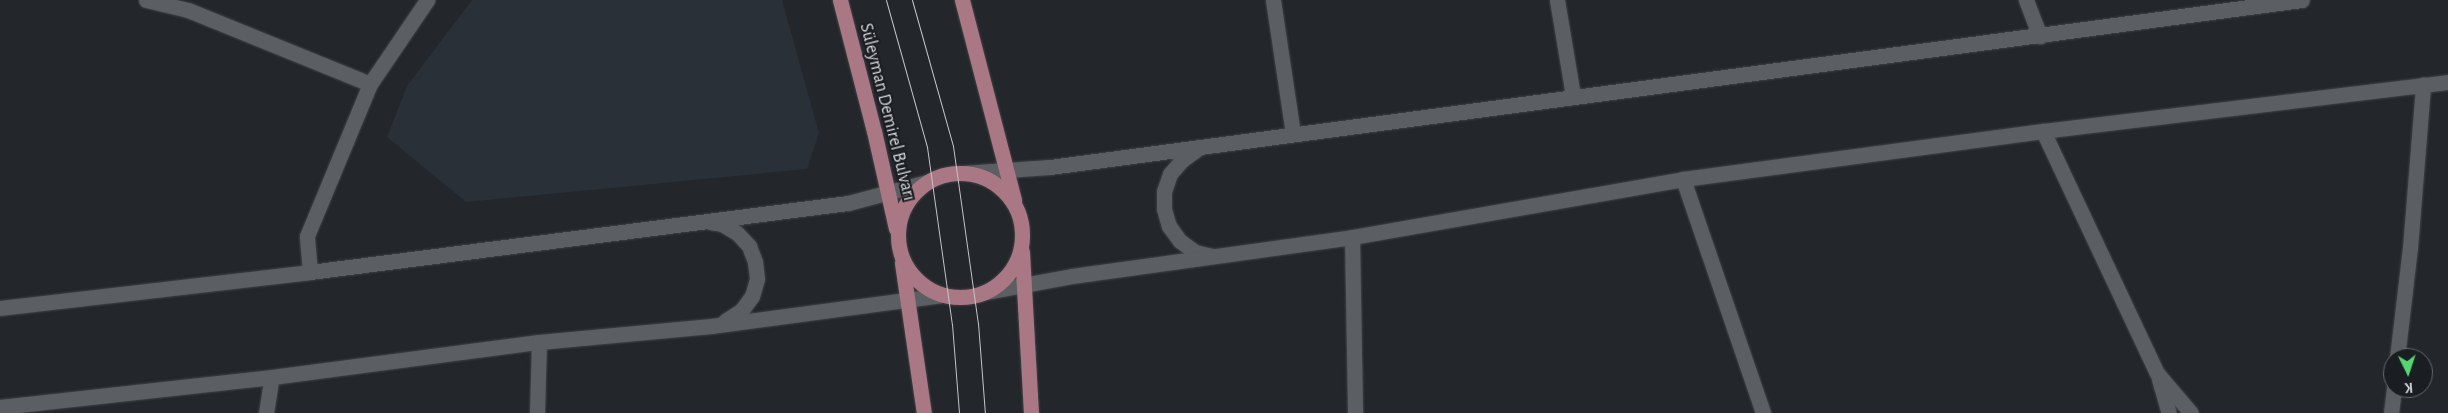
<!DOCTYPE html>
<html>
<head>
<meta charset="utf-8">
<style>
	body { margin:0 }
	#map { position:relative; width:2448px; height:413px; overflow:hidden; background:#23262a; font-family:"Alegreya Sans",sans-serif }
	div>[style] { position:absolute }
	.built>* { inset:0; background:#2a3038 }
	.roads { filter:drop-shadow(0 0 1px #414347) drop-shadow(0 0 1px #414347) }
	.street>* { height:15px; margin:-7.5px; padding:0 7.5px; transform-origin:7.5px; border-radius:7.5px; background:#5b5e63 }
	.secondary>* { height:15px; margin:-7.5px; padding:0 7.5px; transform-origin:7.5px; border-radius:7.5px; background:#5b5e63 }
	.primary>* { height:15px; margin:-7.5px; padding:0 7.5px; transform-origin:7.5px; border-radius:7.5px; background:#aa7884 }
	.primary>.ring { margin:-7.5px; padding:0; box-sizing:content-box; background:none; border:15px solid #aa7884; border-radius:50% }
	.tram>* { height:1px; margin:-0.5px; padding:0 0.5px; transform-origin:0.5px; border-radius:0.5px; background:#c4c6c9 }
	span { translate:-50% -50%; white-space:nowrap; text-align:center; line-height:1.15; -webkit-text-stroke:4px #1a1d21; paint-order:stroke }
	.street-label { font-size:18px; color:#d6d8db }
	.north { position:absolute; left:2383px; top:348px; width:50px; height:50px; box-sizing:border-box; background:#1a1d21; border:1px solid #65686b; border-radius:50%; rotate:176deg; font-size:14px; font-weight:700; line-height:20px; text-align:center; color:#d6d8db }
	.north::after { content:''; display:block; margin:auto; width:18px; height:22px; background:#54d672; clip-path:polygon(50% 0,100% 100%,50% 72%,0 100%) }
</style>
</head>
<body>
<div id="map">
	<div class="built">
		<i style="clip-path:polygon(472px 0,782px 0,819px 133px,807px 169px,466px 202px,387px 137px,407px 86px)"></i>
	</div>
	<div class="roads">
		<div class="street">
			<i style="left:146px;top:0;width:43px;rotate:13.4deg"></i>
			<i style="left:188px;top:10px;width:196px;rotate:22.1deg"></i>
			<i style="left:1273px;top:0;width:135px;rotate:81.5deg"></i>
			<i style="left:1557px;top:0;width:97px;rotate:80.5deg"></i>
			<i style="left:2026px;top:0;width:39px;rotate:69deg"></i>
			<i style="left:2043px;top:131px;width:268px;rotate:64.8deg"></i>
			<i style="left:2157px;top:373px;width:52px;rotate:49.6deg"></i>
			<i style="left:1683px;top:179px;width:247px;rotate:71.1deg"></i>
			<i style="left:1352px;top:237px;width:176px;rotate:89deg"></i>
			<i style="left:310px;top:272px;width:36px;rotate:-95deg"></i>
			<i style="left:307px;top:236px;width:165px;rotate:-67.5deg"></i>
			<i style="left:370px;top:84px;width:102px;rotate:-55.8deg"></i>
			<i style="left:2397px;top:358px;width:111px;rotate:-83.3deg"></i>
			<i style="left:2410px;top:248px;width:164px;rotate:-85.4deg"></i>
			<i style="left:2159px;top:379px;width:35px;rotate:74deg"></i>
			<i style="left:266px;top:413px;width:36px;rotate:-81deg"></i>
			<i style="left:537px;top:413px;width:71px;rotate:-88.4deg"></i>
			<i style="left:2391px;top:413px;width:25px;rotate:-83deg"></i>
		</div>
		<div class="secondary">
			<i style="left:1196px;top:150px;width:17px;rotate:144deg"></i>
			<i style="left:1182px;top:160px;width:18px;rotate:131deg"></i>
			<i style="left:1170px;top:174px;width:18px;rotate:109deg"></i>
			<i style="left:1164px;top:191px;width:18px;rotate:90deg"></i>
			<i style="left:1164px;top:209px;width:18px;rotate:74deg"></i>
			<i style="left:1169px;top:226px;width:19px;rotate:54deg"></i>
			<i style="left:1180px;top:241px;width:19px;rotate:36deg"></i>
			<i style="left:1195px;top:252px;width:18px;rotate:13deg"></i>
			<i style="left:963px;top:173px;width:87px;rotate:-3.9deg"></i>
			<i style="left:1050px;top:167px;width:1263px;rotate:-7.6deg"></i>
			<i style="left:710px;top:222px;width:12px;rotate:9deg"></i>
			<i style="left:722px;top:224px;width:17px;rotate:31deg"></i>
			<i style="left:737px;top:233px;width:18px;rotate:47deg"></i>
			<i style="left:749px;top:246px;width:17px;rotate:69deg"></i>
			<i style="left:755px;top:262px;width:17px;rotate:83deg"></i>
			<i style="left:757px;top:279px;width:18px;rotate:106deg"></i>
			<i style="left:752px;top:296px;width:17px;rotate:126deg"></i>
			<i style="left:742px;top:310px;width:20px;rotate:147deg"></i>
			<i style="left:985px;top:292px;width:88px;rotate:-10.4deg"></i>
			<i style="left:1072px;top:276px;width:283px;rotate:-7.9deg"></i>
			<i style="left:1352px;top:237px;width:336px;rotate:-9.9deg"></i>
			<i style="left:1683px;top:179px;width:363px;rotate:-7.6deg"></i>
			<i style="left:2043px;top:131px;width:408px;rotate:-6.9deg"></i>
			<i style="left:0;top:308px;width:312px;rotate:-6.6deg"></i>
			<i style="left:310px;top:272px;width:542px;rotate:-7.31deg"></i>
			<i style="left:848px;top:203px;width:82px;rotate:-14.9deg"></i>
			<i style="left:0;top:407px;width:274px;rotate:-6.3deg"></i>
			<i style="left:272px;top:377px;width:269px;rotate:-7.5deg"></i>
			<i style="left:539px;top:342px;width:173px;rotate:-5.3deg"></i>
			<i style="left:711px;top:326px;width:235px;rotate:-7.6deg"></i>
		</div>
		<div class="primary">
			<i style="left:840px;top:0;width:135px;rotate:75.5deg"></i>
			<i style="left:874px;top:131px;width:100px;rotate:77.3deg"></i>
			<i style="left:962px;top:0;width:207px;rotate:75.4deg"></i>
			<i class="ring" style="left:898px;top:173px;width:109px;height:109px"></i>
			<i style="left:1022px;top:252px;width:161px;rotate:86.8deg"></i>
			<i style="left:902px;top:263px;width:152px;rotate:81.7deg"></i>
		</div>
	</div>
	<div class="tram">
		<i style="left:886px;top:0;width:153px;rotate:74.4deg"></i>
		<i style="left:927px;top:147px;width:179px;rotate:82deg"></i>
		<i style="left:952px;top:324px;width:89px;rotate:85.5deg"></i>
		<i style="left:912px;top:0;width:152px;rotate:74.3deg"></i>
		<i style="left:953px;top:146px;width:179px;rotate:82deg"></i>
		<i style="left:978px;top:323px;width:90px;rotate:85.6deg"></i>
	</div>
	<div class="street-label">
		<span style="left:887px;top:112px;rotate:76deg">Süleyman Demirel Bulvarı</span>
	</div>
	<div class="north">K</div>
</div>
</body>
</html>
